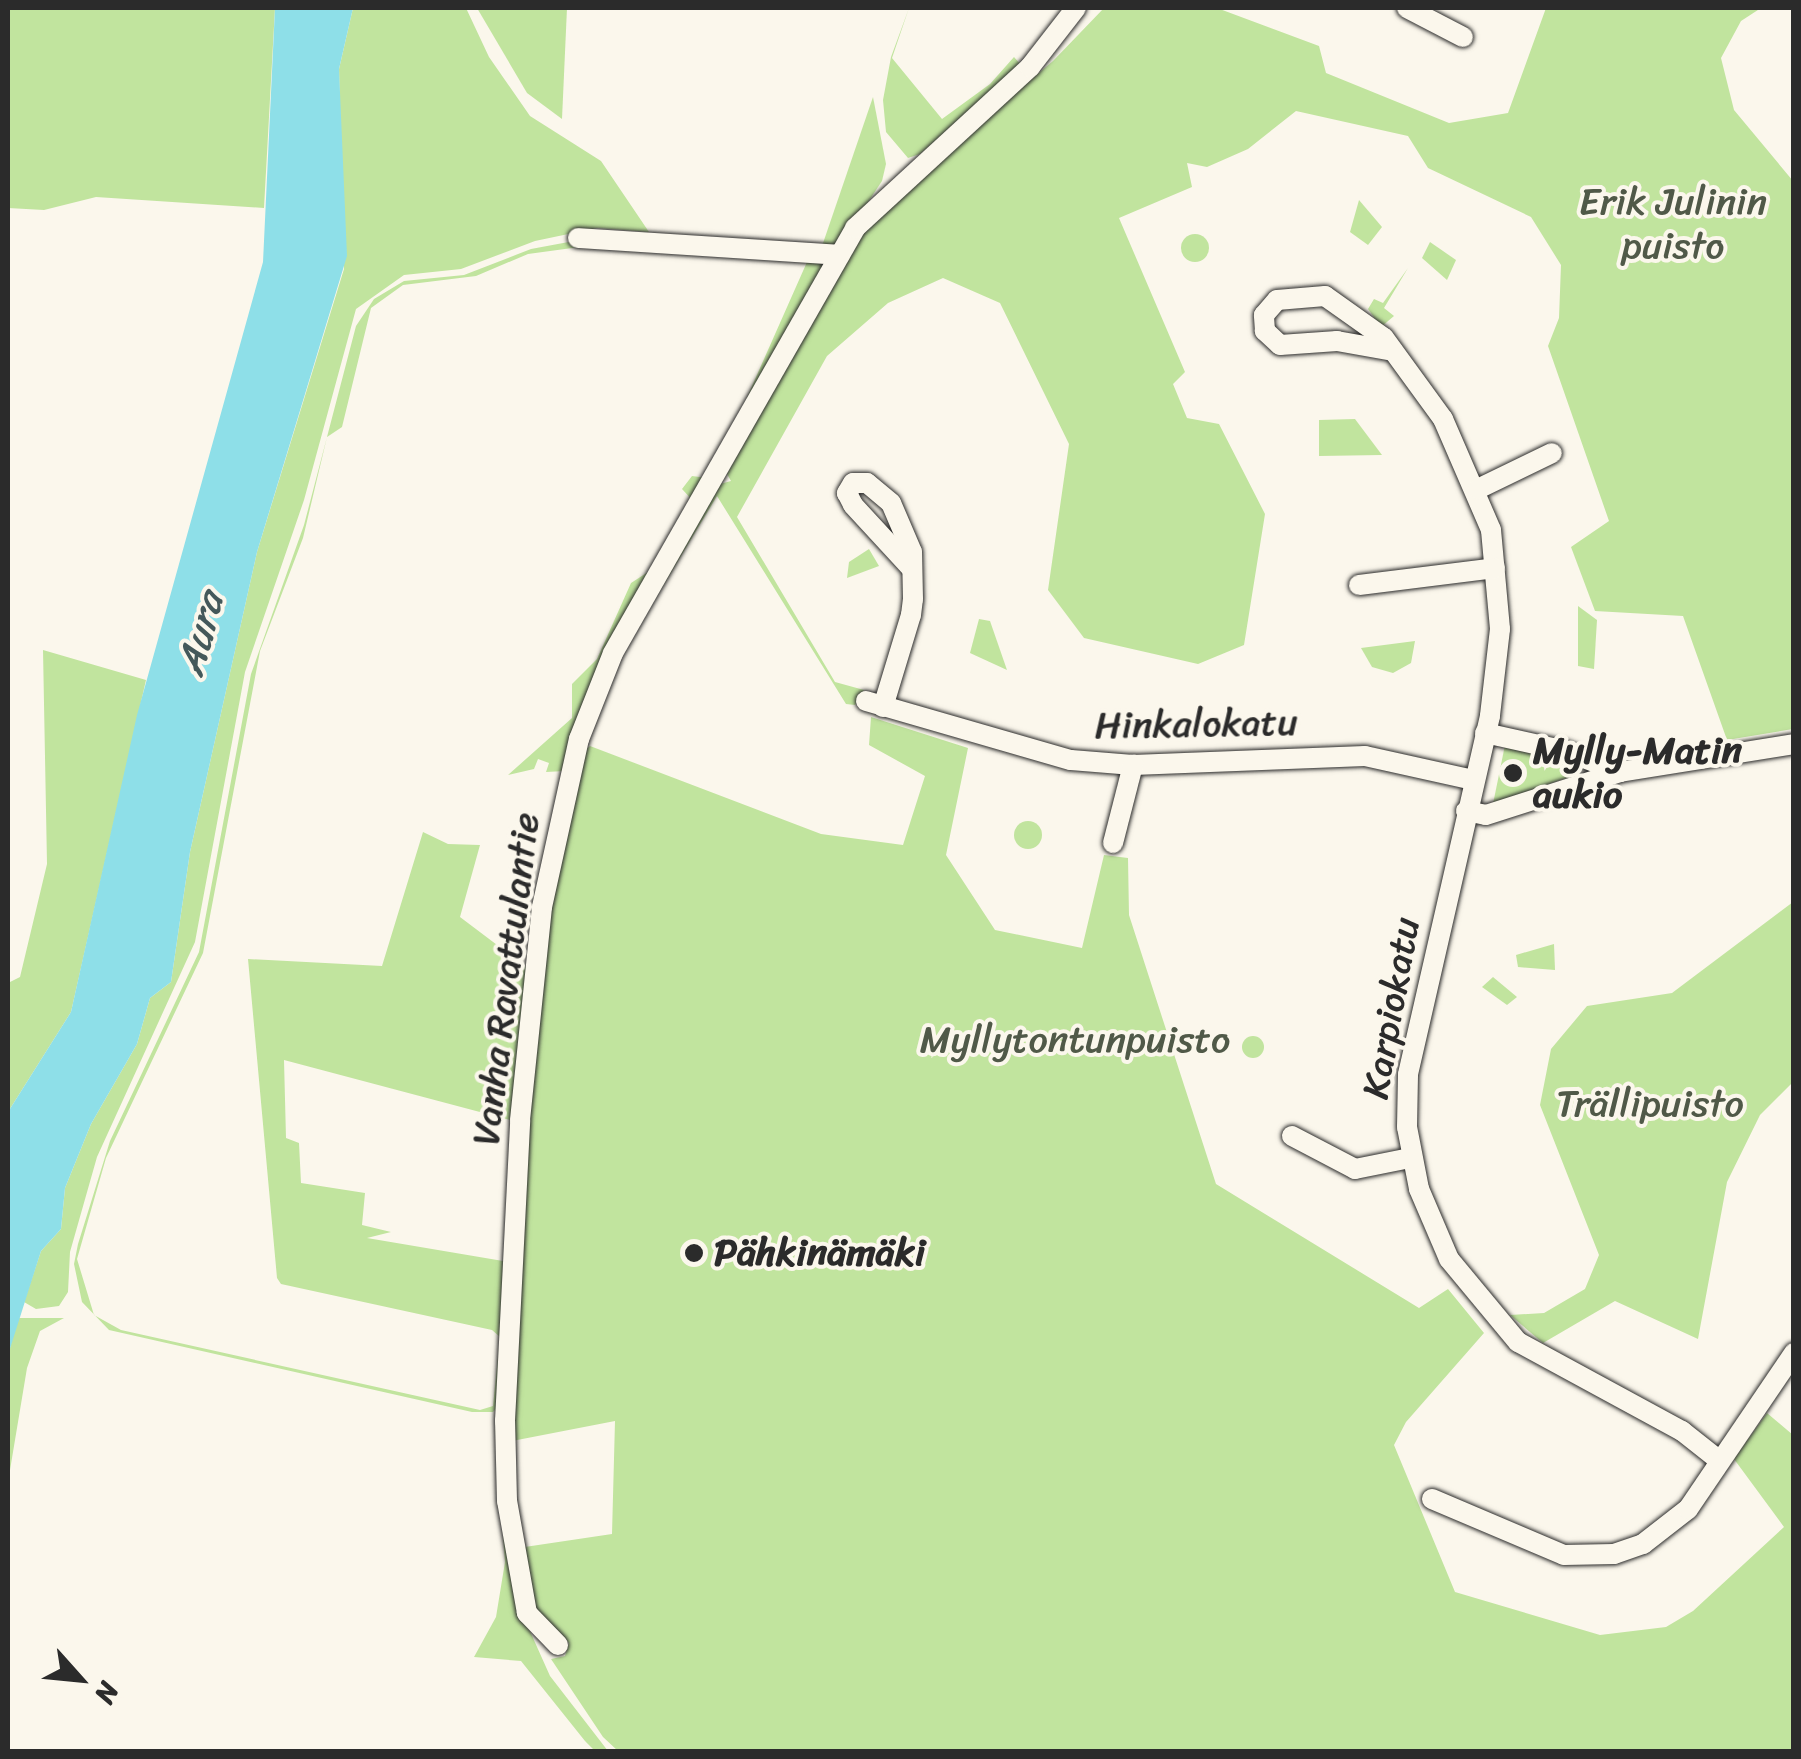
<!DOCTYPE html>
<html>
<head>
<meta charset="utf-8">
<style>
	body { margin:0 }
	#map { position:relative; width:1801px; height:1759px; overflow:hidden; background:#fbf7ec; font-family:Sriracha,sans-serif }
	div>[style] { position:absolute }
	.green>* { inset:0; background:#c1e49e }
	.round { border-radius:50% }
	.water>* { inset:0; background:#8edfe8 }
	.roads { filter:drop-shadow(0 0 2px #2b2b2b) drop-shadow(0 0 2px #2b2b2b) }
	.minor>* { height:20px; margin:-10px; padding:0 10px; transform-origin:10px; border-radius:10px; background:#fbf7ec }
	.dots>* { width:28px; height:28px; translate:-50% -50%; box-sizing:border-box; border:5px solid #fbf7ec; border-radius:50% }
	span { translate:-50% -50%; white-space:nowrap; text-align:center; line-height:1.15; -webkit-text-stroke:8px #fbf7ec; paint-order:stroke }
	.park-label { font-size:38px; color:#505948 }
	.street-label { font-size:38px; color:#2b2b2b }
	.poi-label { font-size:38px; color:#2b2b2b; font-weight:700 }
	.left { translate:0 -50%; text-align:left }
	.water-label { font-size:40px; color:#44585a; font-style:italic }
	.frame { position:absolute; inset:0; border:10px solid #2b2b2b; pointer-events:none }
	.north { position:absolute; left:30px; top:1629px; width:100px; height:100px; -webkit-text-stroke:8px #fbf7ec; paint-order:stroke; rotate:117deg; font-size:28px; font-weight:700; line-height:40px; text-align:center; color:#2b2b2b }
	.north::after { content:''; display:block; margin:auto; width:35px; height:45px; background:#2b2b2b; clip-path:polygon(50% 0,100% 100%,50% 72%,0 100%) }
</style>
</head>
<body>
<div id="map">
	<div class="green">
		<i style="clip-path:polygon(8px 8px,275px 8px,264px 208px,96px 197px,44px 210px,8px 208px)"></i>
		<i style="clip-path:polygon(353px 8px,466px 8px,489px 57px,530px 116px,601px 161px,649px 232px,597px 228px,535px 241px,461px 269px,404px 275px,356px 309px,304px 500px,245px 672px,195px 942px,97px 1157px,70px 1252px,68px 1292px,59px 1306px,36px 1309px,24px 1302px,41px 1251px,61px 1229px,65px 1188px,91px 1124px,137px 1044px,150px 998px,171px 982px,190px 852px,257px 552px,344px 269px,339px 69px)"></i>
		<i style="clip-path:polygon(477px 8px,567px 8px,562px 119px,527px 93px)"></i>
		<i style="clip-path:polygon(909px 8px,892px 58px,942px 119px,990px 84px,1014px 57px,1022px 66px,920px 154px,908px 158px,886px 132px,883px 100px,891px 57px)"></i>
		<i style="clip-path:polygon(1104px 8px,1217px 8px,1319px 46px,1326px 73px,1449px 123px,1508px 113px,1546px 8px,1761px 8px,1741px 21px,1721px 58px,1734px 110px,1793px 181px,1793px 729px,1727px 740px,1683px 616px,1595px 611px,1571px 547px,1609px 521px,1548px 346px,1559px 318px,1561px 265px,1531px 217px,1428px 168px,1408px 136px,1296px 111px,1248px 149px,1207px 167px,1187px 163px,1192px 187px,1119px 218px,1185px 372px,1173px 384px,1187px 418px,1219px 424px,1265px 514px,1244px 645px,1198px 664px,1084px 638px,1048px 590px,1069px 444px,1000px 303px,943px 278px,888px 303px,827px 356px,737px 517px,835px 682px,864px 690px,855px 705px,846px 704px,717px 496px,633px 636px,720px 484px,731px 481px,727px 474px,841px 264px,885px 203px,1053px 61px)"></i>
		<i style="clip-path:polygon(873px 97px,886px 164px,882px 181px,841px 243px,821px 249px)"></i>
		<i style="clip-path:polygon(1359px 200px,1382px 227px,1368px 245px,1350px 232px)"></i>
		<i class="round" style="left:1181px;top:234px;width:28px;height:28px"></i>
		<i style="clip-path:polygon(590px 238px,822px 260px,826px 267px,713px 474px,807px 262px,587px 246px,528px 254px,476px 276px,403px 285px,371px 308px,342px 427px,327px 437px,303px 538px,260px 651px,203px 953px,106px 1158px,77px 1259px,94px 1315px,121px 1330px,480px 1410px,493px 1406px,500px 1337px,492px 1330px,281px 1284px,277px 1278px,248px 959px,382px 966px,423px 832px,448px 844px,480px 845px,460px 917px,530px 970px,514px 1121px,284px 1060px,286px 1138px,299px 1143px,301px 1183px,365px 1193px,362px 1225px,391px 1232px,367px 1238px,503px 1261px,511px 1254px,504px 1400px,493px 1412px,472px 1412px,109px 1330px,82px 1302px,74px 1264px,78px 1244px,110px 1141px,199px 952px,251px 674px,304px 525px,356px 326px,374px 299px,404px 281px,464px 275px,531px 249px)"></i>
		<i style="clip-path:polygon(1430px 242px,1456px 260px,1447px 280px,1422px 258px)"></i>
		<i style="clip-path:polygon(1408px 268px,1384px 308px,1394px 316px,1381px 327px,1368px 309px,1374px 299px,1383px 303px)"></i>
		<i style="clip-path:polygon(1355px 419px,1382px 455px,1319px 456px,1319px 420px)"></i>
		<i style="clip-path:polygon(692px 476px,707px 478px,565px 771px,546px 772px,549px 763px,538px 759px,534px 769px,508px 775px,572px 718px,572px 684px,597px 659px,631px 583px,648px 572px,694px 502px,682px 489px)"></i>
		<i style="clip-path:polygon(869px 549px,879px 566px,847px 578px,849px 562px)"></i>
		<i style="clip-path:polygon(1578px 606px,1597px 620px,1594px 669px,1578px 666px)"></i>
		<i style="clip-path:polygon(979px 619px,990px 621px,1007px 670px,970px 653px)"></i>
		<i style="clip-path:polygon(1415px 641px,1411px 663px,1393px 673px,1372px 667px,1361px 648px)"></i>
		<i style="clip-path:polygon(43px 650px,146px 680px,71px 1012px,8px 1112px,8px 983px,20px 977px,47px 864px)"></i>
		<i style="clip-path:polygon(871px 717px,968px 748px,946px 855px,995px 930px,1082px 948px,1104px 855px,1128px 858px,1129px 915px,1216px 1184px,1419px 1308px,1448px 1289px,1484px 1333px,1406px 1422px,1394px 1445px,1455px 1592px,1600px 1635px,1666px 1627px,1693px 1611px,1784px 1527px,1734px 1459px,1767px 1413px,1793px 1435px,1793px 1751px,618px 1751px,603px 1737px,551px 1659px,565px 1656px,569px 1643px,538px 1623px,518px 1548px,612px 1534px,615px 1421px,512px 1441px,527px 1123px,556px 854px,582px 752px,590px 746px,821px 834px,903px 845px,925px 776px,869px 745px)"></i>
		<i style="clip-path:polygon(1505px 745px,1578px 765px,1580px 773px,1493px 804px)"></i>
		<i class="round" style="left:1014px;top:821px;width:28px;height:28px"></i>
		<i style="clip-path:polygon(1793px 902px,1793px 1082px,1760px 1115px,1727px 1182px,1698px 1339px,1615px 1301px,1543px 1343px,1510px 1315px,1544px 1313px,1585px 1289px,1599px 1255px,1540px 1105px,1551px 1049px,1587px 1006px,1672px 993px)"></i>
		<i style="clip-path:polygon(1554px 944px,1555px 970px,1518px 967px,1516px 955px)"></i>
		<i style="clip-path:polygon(1493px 977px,1517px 997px,1507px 1005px,1482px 987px)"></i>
		<i class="round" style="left:1242px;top:1036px;width:22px;height:22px"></i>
		<i style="clip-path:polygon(18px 1318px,64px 1318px,40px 1331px,27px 1368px,8px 1482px,8px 1355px)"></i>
		<i style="clip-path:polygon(495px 1429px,501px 1430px,529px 1629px,550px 1676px,608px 1751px,595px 1751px,585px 1741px,521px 1661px,474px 1657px,496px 1617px,505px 1562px)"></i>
	</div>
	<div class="water">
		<i style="clip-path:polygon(275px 8px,353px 8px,339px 69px,347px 256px,257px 552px,190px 852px,171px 982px,150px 998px,137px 1044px,91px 1124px,65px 1188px,61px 1229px,41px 1251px,8px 1355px,8px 1112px,71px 1012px,137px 715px,263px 262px)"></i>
	</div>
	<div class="roads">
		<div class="minor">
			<i style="left:1407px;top:8px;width:63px;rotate:27.4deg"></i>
			<i style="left:578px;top:238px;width:262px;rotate:3.7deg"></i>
			<i style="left:1393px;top:351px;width:57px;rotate:-169.9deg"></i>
			<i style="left:1337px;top:341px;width:57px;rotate:176deg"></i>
			<i style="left:1280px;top:345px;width:21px;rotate:-137deg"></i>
			<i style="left:1265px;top:331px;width:16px;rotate:-94deg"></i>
			<i style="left:1264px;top:315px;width:20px;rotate:-49deg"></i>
			<i style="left:1277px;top:300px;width:48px;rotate:-4.8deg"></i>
			<i style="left:1325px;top:296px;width:72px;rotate:35.4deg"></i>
			<i style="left:1384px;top:338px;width:100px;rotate:53.9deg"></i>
			<i style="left:1443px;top:419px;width:121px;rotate:66.6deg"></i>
			<i style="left:1491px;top:530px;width:99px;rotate:84.8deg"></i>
			<i style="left:1500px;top:629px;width:88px;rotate:96.6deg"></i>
			<i style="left:1490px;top:716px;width:368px;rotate:102.9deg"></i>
			<i style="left:1408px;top:1075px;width:52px;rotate:91.1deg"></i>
			<i style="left:1407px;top:1127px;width:63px;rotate:79deg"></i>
			<i style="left:1419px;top:1189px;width:76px;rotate:66.8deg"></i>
			<i style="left:1449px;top:1259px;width:108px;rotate:50.3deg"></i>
			<i style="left:1518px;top:1342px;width:187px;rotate:28.5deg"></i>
			<i style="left:1682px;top:1431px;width:48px;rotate:38.3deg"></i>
			<i style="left:1478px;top:489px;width:82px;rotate:-25.9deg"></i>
			<i style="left:1359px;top:585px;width:137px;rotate:-7.1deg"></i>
			<i style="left:866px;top:701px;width:213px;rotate:16.1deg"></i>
			<i style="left:1071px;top:760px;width:62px;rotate:4.6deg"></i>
			<i style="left:1133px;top:765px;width:232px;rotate:-2.2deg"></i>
			<i style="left:1365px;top:756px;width:111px;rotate:12.5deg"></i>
			<i style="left:883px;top:707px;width:96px;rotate:-73.1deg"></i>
			<i style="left:911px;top:615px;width:16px;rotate:-83deg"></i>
			<i style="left:913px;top:599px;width:47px;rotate:-91.2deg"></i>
			<i style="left:912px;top:552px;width:53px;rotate:-113.2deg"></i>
			<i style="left:891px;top:503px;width:31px;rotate:-140deg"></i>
			<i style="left:867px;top:483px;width:14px;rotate:180deg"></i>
			<i style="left:853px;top:483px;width:12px;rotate:121deg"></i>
			<i style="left:847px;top:493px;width:13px;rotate:63deg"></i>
			<i style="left:853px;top:505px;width:87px;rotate:47.3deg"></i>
			<i style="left:1485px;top:733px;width:83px;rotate:12.5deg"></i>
			<i style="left:1566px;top:751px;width:58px;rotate:21.3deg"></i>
			<i style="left:1466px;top:811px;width:20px;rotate:11deg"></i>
			<i style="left:1486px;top:815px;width:141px;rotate:-17.8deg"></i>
			<i style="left:1620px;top:772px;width:176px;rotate:-9.1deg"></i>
			<i style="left:1113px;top:843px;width:81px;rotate:-75.6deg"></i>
			<i style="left:1292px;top:1136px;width:71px;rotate:27.6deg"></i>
			<i style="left:1355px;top:1169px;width:56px;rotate:-11.3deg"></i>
			<i style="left:1432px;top:1499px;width:143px;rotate:23deg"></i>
			<i style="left:1564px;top:1555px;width:50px;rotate:-1.1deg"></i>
			<i style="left:1614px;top:1554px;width:31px;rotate:-19deg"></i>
			<i style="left:1643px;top:1544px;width:57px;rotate:-37.9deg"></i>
			<i style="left:1688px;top:1509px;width:189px;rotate:-55.8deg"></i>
			<i style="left:558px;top:1645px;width:45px;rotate:-134.1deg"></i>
			<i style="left:527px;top:1613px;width:114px;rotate:-100.1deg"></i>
			<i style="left:507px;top:1501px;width:80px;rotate:-91.4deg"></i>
			<i style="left:505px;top:1421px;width:301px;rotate:-87.1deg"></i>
			<i style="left:520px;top:1120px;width:214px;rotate:-84.1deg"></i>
			<i style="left:542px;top:907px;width:172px;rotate:-77.6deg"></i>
			<i style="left:579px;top:739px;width:92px;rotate:-68.4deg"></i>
			<i style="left:613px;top:653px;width:489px;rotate:-60.3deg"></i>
			<i style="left:855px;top:228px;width:238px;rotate:-42.6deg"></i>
			<i style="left:1030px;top:67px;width:75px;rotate:-52.1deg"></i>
		</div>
	</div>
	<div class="dots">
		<i style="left:1513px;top:773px;background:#2b2b2b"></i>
		<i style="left:694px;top:1253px;background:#2b2b2b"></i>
	</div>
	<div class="park-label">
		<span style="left:1673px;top:224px">Erik Julinin<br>puisto</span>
		<span style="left:1075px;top:1040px">Myllytontunpuisto</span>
		<span style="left:1650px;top:1104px">Trällipuisto</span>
	</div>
	<div class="street-label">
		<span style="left:1196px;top:724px;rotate:-1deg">Hinkalokatu</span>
		<span style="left:506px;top:979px;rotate:-83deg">Vanha Ravattulantie</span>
		<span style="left:1391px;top:1008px;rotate:-80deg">Karpiokatu</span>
	</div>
	<div class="poi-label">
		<span class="left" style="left:1533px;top:773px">Mylly-Matin<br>aukio</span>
		<span class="left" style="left:714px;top:1253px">Pähkinämäki</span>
	</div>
	<div class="water-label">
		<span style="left:200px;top:634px;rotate:-75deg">Aura</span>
	</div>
	<div class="frame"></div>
	<div class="north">N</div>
</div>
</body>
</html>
